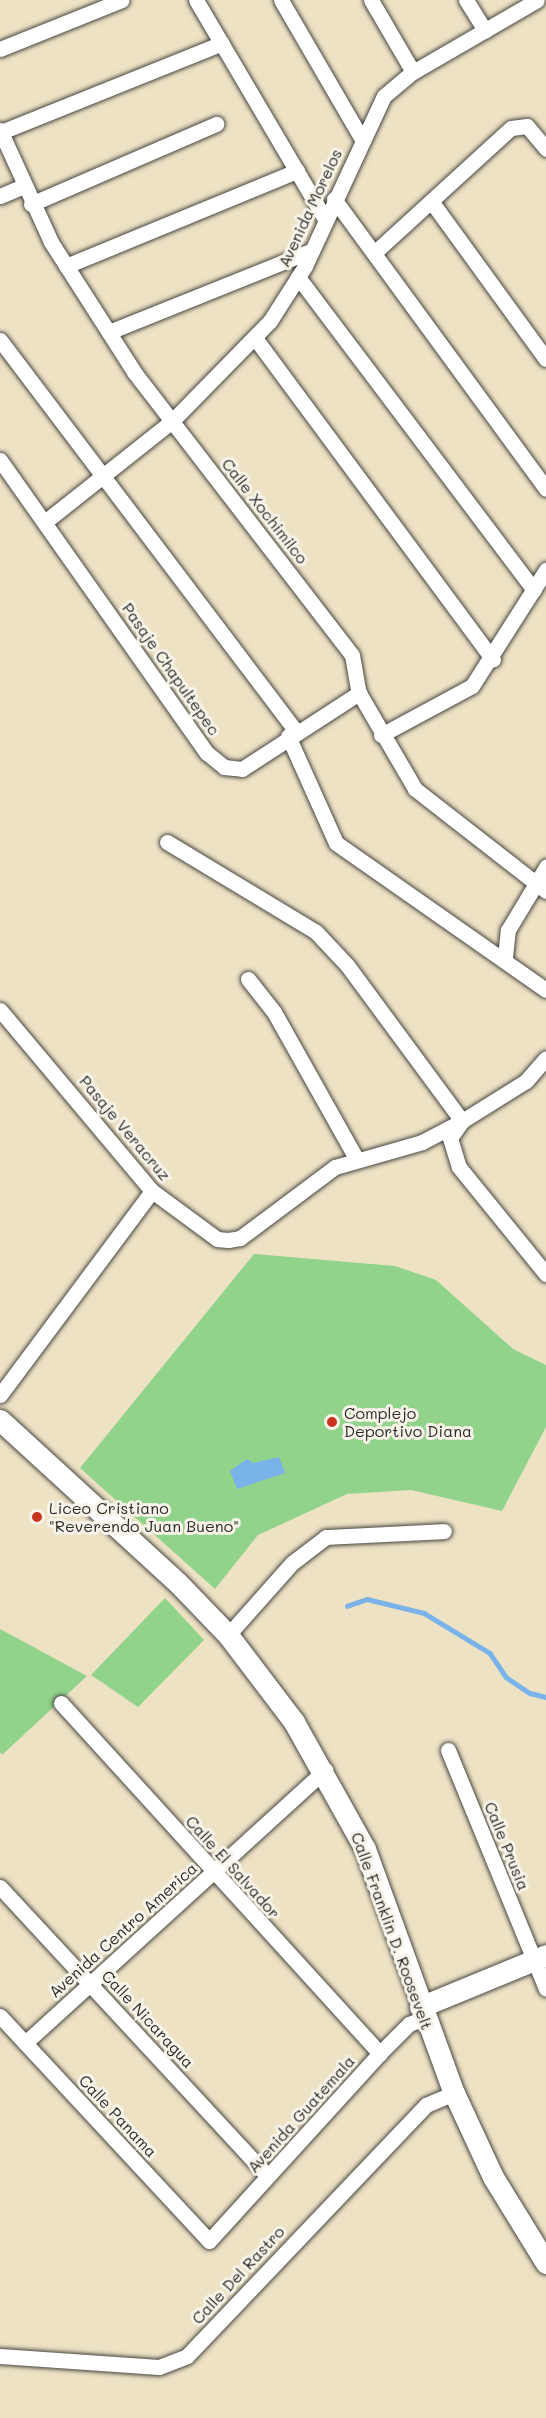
<!DOCTYPE html>
<html>
<head>
<meta charset="utf-8">
<style>
	body { margin:0 }
	#map { position:relative; width:546px; height:2418px; overflow:hidden; background:#ede2c4; font-family:Mali,sans-serif }
	div>[style] { position:absolute }
	.green>* { inset:0; background:#91d38b }
	.water>* { inset:0; background:#7ab3ea }
	.stream>* { height:4.5px; margin:-2.25px; padding:0 2.25px; transform-origin:2.25px; border-radius:2.25px; background:#7ab3ea }
	.roads { filter:drop-shadow(0 0 2px #484642) drop-shadow(0 0 2px #484642) }
	.street>* { height:15px; margin:-7.5px; padding:0 7.5px; transform-origin:7.5px; border-radius:7.5px; background:#fff }
	.secondary>* { height:21px; margin:-10.5px; padding:0 10.5px; transform-origin:10.5px; border-radius:10.5px; background:#fff }
	.dots>* { width:16px; height:16px; translate:-50% -50%; box-sizing:border-box; border:3px solid #f7f3e8; border-radius:50% }
	span { translate:-50% -50%; white-space:nowrap; text-align:center; line-height:1.15; -webkit-text-stroke:6px #f7f3e8; paint-order:stroke }
	.street-label { font-size:16px; color:#2b2b2b }
	.poi-label { font-size:16px; color:#2b2b2b }
	.left { translate:0 -50%; text-align:left }
</style>
</head>
<body>
<div id="map">
	<div class="green">
		<i style="clip-path:polygon(254px 1254px,395px 1266px,436px 1280px,513px 1349px,546px 1365px,546px 1427px,502px 1511px,411px 1490px,347px 1494px,258px 1535px,215px 1589px,80px 1468px)"></i>
		<i style="clip-path:polygon(165px 1598px,204px 1640px,138px 1707px,91px 1675px)"></i>
		<i style="clip-path:polygon(0 1629px,87px 1676px,2px 1755px,0 1752px)"></i>
	</div>
	<div class="water">
		<i style="clip-path:polygon(279px 1457px,285px 1473px,237px 1489px,230px 1471px,247px 1459px,253px 1463px)"></i>
	</div>
	<div class="stream">
		<i style="left:347px;top:1606px;width:21px;rotate:-19deg"></i>
		<i style="left:367px;top:1599px;width:59px;rotate:13.8deg"></i>
		<i style="left:424px;top:1613px;width:77px;rotate:31.2deg"></i>
		<i style="left:490px;top:1653px;width:29px;rotate:56deg"></i>
		<i style="left:506px;top:1677px;width:29px;rotate:34deg"></i>
		<i style="left:530px;top:1693px;width:16px;rotate:14deg"></i>
	</div>
	<div class="roads">
		<div class="street">
			<i style="left:196px;top:0;width:254px;rotate:59.5deg"></i>
			<i style="left:281px;top:0;width:161px;rotate:59.8deg"></i>
			<i style="left:371px;top:0;width:83px;rotate:59.7deg"></i>
			<i style="left:466px;top:0;width:36px;rotate:58deg"></i>
			<i style="left:0;top:49px;width:131px;rotate:-21.9deg"></i>
			<i style="left:0;top:130px;width:123px;rotate:65.5deg"></i>
			<i style="left:51px;top:242px;width:154px;rotate:57.4deg"></i>
			<i style="left:134px;top:372px;width:357px;rotate:52.4deg"></i>
			<i style="left:352px;top:655px;width:39px;rotate:80deg"></i>
			<i style="left:359px;top:693px;width:111px;rotate:59.7deg"></i>
			<i style="left:415px;top:789px;width:166px;rotate:37.9deg"></i>
			<i style="left:1px;top:132px;width:238px;rotate:-21.9deg"></i>
			<i style="left:0;top:196px;width:25px;rotate:-23deg"></i>
			<i style="left:334px;top:199px;width:359px;rotate:53.8deg"></i>
			<i style="left:431px;top:201px;width:195px;rotate:54deg"></i>
			<i style="left:31px;top:204px;width:202px;rotate:-23.4deg"></i>
			<i style="left:374px;top:253px;width:185px;rotate:-42.4deg"></i>
			<i style="left:511px;top:128px;width:16px;rotate:-7deg"></i>
			<i style="left:527px;top:126px;width:30px;rotate:50deg"></i>
			<i style="left:66px;top:266px;width:250px;rotate:-22.4deg"></i>
			<i style="left:298px;top:277px;width:392px;rotate:53deg"></i>
			<i style="left:109px;top:332px;width:218px;rotate:-21.9deg"></i>
			<i style="left:255px;top:338px;width:400px;rotate:53.5deg"></i>
			<i style="left:0;top:340px;width:489px;rotate:52.9deg"></i>
			<i style="left:0;top:460px;width:359px;rotate:54.8deg"></i>
			<i style="left:207px;top:753px;width:22px;rotate:39deg"></i>
			<i style="left:224px;top:767px;width:18px;rotate:6deg"></i>
			<i style="left:242px;top:769px;width:140px;rotate:-33deg"></i>
			<i style="left:46px;top:521px;width:161px;rotate:-38.4deg"></i>
			<i style="left:172px;top:421px;width:140px;rotate:-45.6deg"></i>
			<i style="left:270px;top:321px;width:65px;rotate:-57.5deg"></i>
			<i style="left:305px;top:266px;width:187px;rotate:-65.1deg"></i>
			<i style="left:384px;top:96px;width:38px;rotate:-40deg"></i>
			<i style="left:413px;top:72px;width:143px;rotate:-30.1deg"></i>
			<i style="left:381px;top:735px;width:103px;rotate:-28.3deg"></i>
			<i style="left:472px;top:686px;width:138px;rotate:-57.5deg"></i>
			<i style="left:288px;top:736px;width:117px;rotate:65.8deg"></i>
			<i style="left:336px;top:843px;width:256px;rotate:35deg"></i>
			<i style="left:167px;top:842px;width:174px;rotate:31.1deg"></i>
			<i style="left:316px;top:932px;width:45px;rotate:46.8deg"></i>
			<i style="left:347px;top:965px;width:194px;rotate:53.6deg"></i>
			<i style="left:462px;top:1121px;width:21px;rotate:125deg"></i>
			<i style="left:450px;top:1138px;width:30px;rotate:73deg"></i>
			<i style="left:459px;top:1167px;width:138px;rotate:50.9deg"></i>
			<i style="left:505px;top:957px;width:27px;rotate:-84deg"></i>
			<i style="left:508px;top:930px;width:74px;rotate:-58.9deg"></i>
			<i style="left:248px;top:979px;width:42px;rotate:51.8deg"></i>
			<i style="left:274px;top:1012px;width:170px;rotate:60.7deg"></i>
			<i style="left:0;top:1010px;width:236px;rotate:50deg"></i>
			<i style="left:152px;top:1191px;width:81px;rotate:36.4deg"></i>
			<i style="left:217px;top:1239px;width:11px;rotate:5deg"></i>
			<i style="left:228px;top:1240px;width:12px;rotate:-9deg"></i>
			<i style="left:240px;top:1238px;width:119px;rotate:-36.8deg"></i>
			<i style="left:335px;top:1167px;width:91px;rotate:-16deg"></i>
			<i style="left:422px;top:1142px;width:45px;rotate:-27.7deg"></i>
			<i style="left:462px;top:1121px;width:75px;rotate:-32deg"></i>
			<i style="left:526px;top:1081px;width:30px;rotate:-49deg"></i>
			<i style="left:0;top:1395px;width:254px;rotate:-53.3deg"></i>
			<i style="left:228px;top:1635px;width:96px;rotate:-48.4deg"></i>
			<i style="left:292px;top:1563px;width:43px;rotate:-37.4deg"></i>
			<i style="left:326px;top:1537px;width:118px;rotate:-2.9deg"></i>
			<i style="left:61px;top:1703px;width:474px;rotate:47.7deg"></i>
			<i style="left:448px;top:1750px;width:258px;rotate:67.7deg"></i>
			<i style="left:0;top:1887px;width:394px;rotate:47.2deg"></i>
			<i style="left:0;top:2016px;width:307px;rotate:47.1deg"></i>
			<i style="left:209px;top:2241px;width:254px;rotate:-47.7deg"></i>
			<i style="left:380px;top:2053px;width:41px;rotate:-45deg"></i>
			<i style="left:409px;top:2024px;width:16px;rotate:-22deg"></i>
			<i style="left:25px;top:2043px;width:406px;rotate:-42.3deg"></i>
			<i style="left:0;top:2356px;width:159px;rotate:4deg"></i>
			<i style="left:159px;top:2367px;width:30px;rotate:-21deg"></i>
			<i style="left:187px;top:2356px;width:347px;rotate:-46.4deg"></i>
			<i style="left:426px;top:2105px;width:30px;rotate:-23deg"></i>
		</div>
		<div class="secondary">
			<i style="left:0;top:1420px;width:241px;rotate:42.5deg"></i>
			<i style="left:178px;top:1583px;width:72px;rotate:46.1deg"></i>
			<i style="left:228px;top:1635px;width:109px;rotate:52.8deg"></i>
			<i style="left:294px;top:1722px;width:145px;rotate:60.8deg"></i>
			<i style="left:365px;top:1849px;width:260px;rotate:70deg"></i>
			<i style="left:454px;top:2093px;width:93px;rotate:65.1deg"></i>
			<i style="left:493px;top:2177px;width:101px;rotate:58.4deg"></i>
			<i style="left:420px;top:2007px;width:136px;rotate:-22.4deg"></i>
		</div>
	</div>
	<div class="dots">
		<i style="left:332px;top:1422px;background:#c8321e"></i>
		<i style="left:37px;top:1517px;background:#c8321e"></i>
	</div>
	<div class="street-label">
		<span style="left:310px;top:208px;rotate:-65deg">Avenida Morelos</span>
		<span style="left:265px;top:511px;rotate:52deg">Calle Xochimilco</span>
		<span style="left:171px;top:669px;rotate:55deg">Pasaje Chapultepec</span>
		<span style="left:125px;top:1128px;rotate:50deg">Pasaje Veracruz</span>
		<span style="left:507px;top:1846px;rotate:68deg">Calle Prusia</span>
		<span style="left:233px;top:1867px;rotate:48deg">Calle El Salvador</span>
		<span style="left:123px;top:1930px;rotate:-42deg">Avenida Centro America</span>
		<span style="left:392px;top:1931px;rotate:70deg">Calle Franklin D. Roosevelt</span>
		<span style="left:148px;top:2019px;rotate:47deg">Calle Nicaragua</span>
		<span style="left:301px;top:2114px;rotate:-48deg">Avenida Guatemala</span>
		<span style="left:118px;top:2116px;rotate:47deg">Calle Panama</span>
		<span style="left:238px;top:2275px;rotate:-47deg">Calle Del Rastro</span>
	</div>
	<div class="poi-label">
		<span class="left" style="left:344px;top:1422px">Complejo<br>Deportivo Diana</span>
		<span class="left" style="left:49px;top:1517px">Liceo Cristiano<br>"Reverendo Juan Bueno"</span>
	</div>
</div>
</body>
</html>
